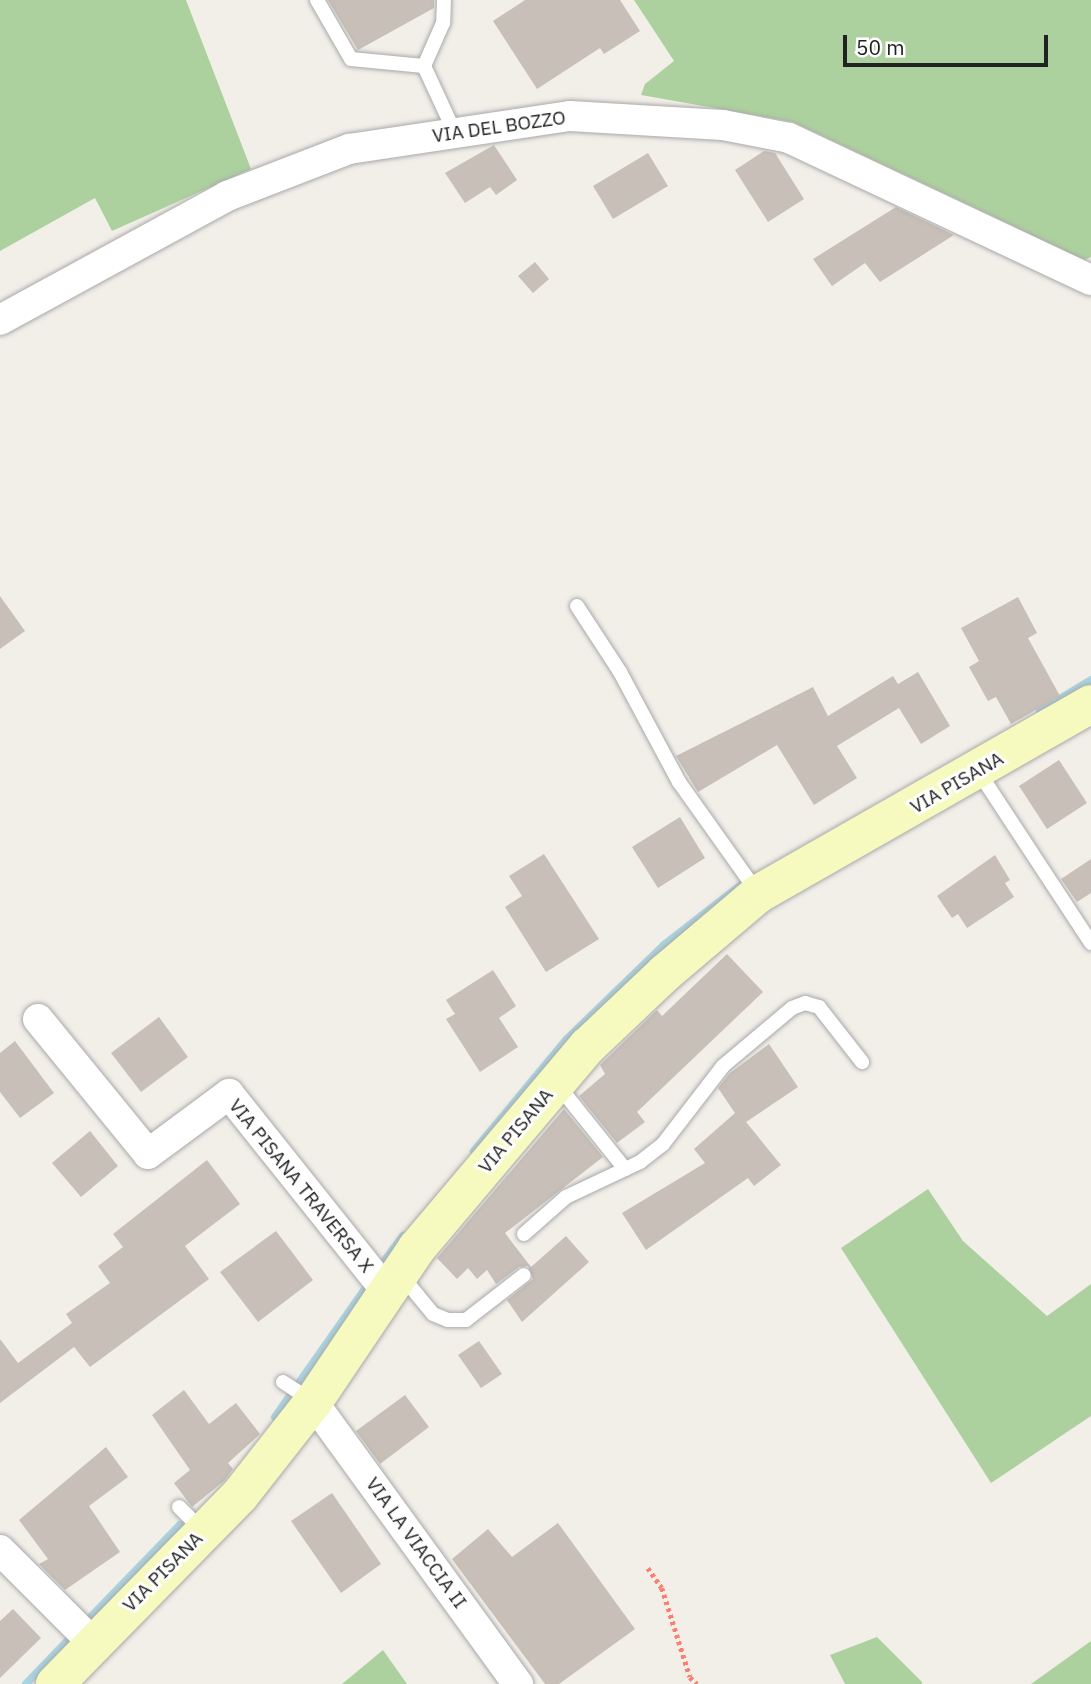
<!DOCTYPE html>
<html>
<head>
<meta charset="utf-8">
<style>
	body { margin:0 }
	#map { position:relative; width:1091px; height:1684px; overflow:hidden; background:#f2efe9; font-family:"IBM Plex Sans",sans-serif }
	div>[style] { position:absolute }
	.forest>* { inset:0; background:#add19e }
	.stream>* { height:8px; margin:-4px; padding:0 4px; transform-origin:4px; border-radius:4px; background:#aad3df }
	.building>* { inset:0; background:#c7bfb8 }
	.path>* { height:4.5px; margin-top:-2.25px; transform-origin:0; background:repeating-linear-gradient(90deg,#fa8072 0 3.5px,transparent 0 7px) }
	.roads { filter:drop-shadow(0 0 2px #a9a9a9) drop-shadow(0 0 2px #a9a9a9) }
	.service>* { height:14px; margin:-7px; padding:0 7px; transform-origin:7px; border-radius:7px; background:#fff }
	.minor>* { height:30px; margin:-15px; padding:0 15px; transform-origin:15px; border-radius:15px; background:#fff }
	.secondary>* { height:38px; margin:-19px; padding:0 19px; transform-origin:19px; border-radius:19px; background:#f7fabf }
	span { translate:-50% -50%; white-space:nowrap; text-align:center; line-height:1.15; -webkit-text-stroke:6px #fff; paint-order:stroke }
	.street-label { font-size:19px; color:#222 }
	.scale { position:absolute; left:843px; top:35px; width:205px; height:32px; box-sizing:border-box; border:4px solid #222; border-top:0; padding-left:9px; font-size:21px; line-height:24px; white-space:nowrap; color:#222; -webkit-text-stroke:5px #fff; paint-order:stroke }
</style>
</head>
<body>
<div id="map">
	<div class="forest">
		<i style="clip-path:polygon(0 0,186px 0,251px 169px,112px 231px,95px 198px,0 251px)"></i>
		<i style="clip-path:polygon(634px 0,1091px 0,1091px 257px,1085px 260px,793px 122px,641px 95px,645px 84px,674px 61px)"></i>
		<i style="clip-path:polygon(928px 1189px,963px 1241px,1047px 1316px,1091px 1284px,1091px 1416px,991px 1483px,841px 1248px)"></i>
		<i style="clip-path:polygon(877px 1637px,922px 1682px,922px 1684px,845px 1684px,830px 1655px)"></i>
		<i style="clip-path:polygon(1091px 1641px,1091px 1684px,1031px 1684px)"></i>
		<i style="clip-path:polygon(383px 1650px,407px 1684px,342px 1684px)"></i>
	</div>
	<div class="stream">
		<i style="left:1040px;top:711px;width:60px;rotate:-31.3deg"></i>
		<i style="left:474px;top:1151px;width:146px;rotate:-50.3deg"></i>
		<i style="left:567px;top:1039px;width:135px;rotate:-44.1deg"></i>
		<i style="left:664px;top:945px;width:109px;rotate:-37.9deg"></i>
		<i style="left:377px;top:1271px;width:44px;rotate:-53.4deg"></i>
		<i style="left:275px;top:1417px;width:165px;rotate:-54.9deg"></i>
		<i style="left:84px;top:1624px;width:138px;rotate:-45.9deg"></i>
		<i style="left:26px;top:1684px;width:71px;rotate:-46.1deg"></i>
	</div>
	<div class="building">
		<i style="clip-path:polygon(328px 0,434px 0,434px 8px,358px 50px)"></i>
		<i style="clip-path:polygon(525px 0,620px 0,640px 31px,604px 54px,600px 48px,537px 89px,493px 21px)"></i>
		<i style="clip-path:polygon(494px 145px,517px 180px,496px 195px,490px 187px,465px 203px,445px 173px)"></i>
		<i style="clip-path:polygon(764px 151px,775px 153px,804px 199px,768px 222px,735px 170px)"></i>
		<i style="clip-path:polygon(648px 153px,668px 186px,613px 219px,593px 186px)"></i>
		<i style="clip-path:polygon(896px 207px,954px 235px,880px 282px,865px 263px,832px 286px,813px 259px)"></i>
		<i style="clip-path:polygon(535px 262px,549px 279px,533px 293px,518px 276px)"></i>
		<i style="clip-path:polygon(0 596px,25px 631px,0 649px)"></i>
		<i style="clip-path:polygon(1018px 597px,1037px 633px,1028px 638px,1060px 696px,1011px 724px,996px 697px,988px 701px,969px 667px,979px 661px,961px 628px)"></i>
		<i style="clip-path:polygon(918px 672px,950px 726px,921px 744px,899px 708px,837px 746px,857px 778px,814px 805px,777px 745px,698px 792px,676px 756px,813px 687px,828px 716px,893px 676px,898px 684px)"></i>
		<i style="clip-path:polygon(1059px 760px,1087px 803px,1047px 829px,1019px 786px)"></i>
		<i style="clip-path:polygon(680px 817px,705px 858px,658px 888px,632px 847px)"></i>
		<i style="clip-path:polygon(544px 854px,599px 939px,546px 972px,505px 907px,522px 896px,509px 876px)"></i>
		<i style="clip-path:polygon(995px 855px,1010px 880px,1005px 883px,1014px 897px,967px 928px,958px 914px,952px 918px,937px 896px)"></i>
		<i style="clip-path:polygon(1091px 859px,1091px 893px,1077px 902px,1061px 879px)"></i>
		<i style="clip-path:polygon(727px 954px,763px 992px,637px 1112px,645px 1122px,617px 1143px,579px 1096px,605px 1074px,600px 1065px,604px 1061px,657px 1010px,662px 1016px)"></i>
		<i style="clip-path:polygon(493px 970px,516px 1006px,499px 1018px,518px 1047px,480px 1072px,446px 1019px,455px 1014px,446px 1000px)"></i>
		<i style="clip-path:polygon(159px 1017px,188px 1057px,141px 1092px,111px 1053px)"></i>
		<i style="clip-path:polygon(15px 1041px,54px 1093px,20px 1118px,0 1092px,0 1053px)"></i>
		<i style="clip-path:polygon(769px 1044px,798px 1087px,746px 1122px,781px 1165px,754px 1186px,748px 1178px,646px 1250px,622px 1213px,705px 1163px,694px 1149px,735px 1113px,718px 1088px,730px 1073px)"></i>
		<i style="clip-path:polygon(564px 1109px,603px 1157px,505px 1233px,531px 1267px,566px 1236px,589px 1262px,522px 1322px,507px 1300px,533px 1279px,528px 1266px,519px 1267px,496px 1284px,487px 1270px,477px 1279px,468px 1268px,457px 1279px,437px 1258px)"></i>
		<i style="clip-path:polygon(90px 1131px,118px 1166px,81px 1197px,52px 1163px)"></i>
		<i style="clip-path:polygon(207px 1160px,240px 1204px,185px 1246px,209px 1279px,90px 1367px,74px 1347px,0 1403px,0 1339px,18px 1363px,72px 1323px,66px 1314px,110px 1283px,98px 1266px,123px 1247px,113px 1234px)"></i>
		<i style="clip-path:polygon(276px 1231px,313px 1280px,258px 1322px,220px 1272px)"></i>
		<i style="clip-path:polygon(479px 1341px,502px 1374px,481px 1388px,458px 1355px)"></i>
		<i style="clip-path:polygon(184px 1390px,209px 1424px,236px 1403px,260px 1434px,228px 1463px,233px 1469px,224px 1481px,192px 1507px,174px 1483px,190px 1470px,152px 1415px)"></i>
		<i style="clip-path:polygon(405px 1395px,429px 1427px,380px 1464px,356px 1431px)"></i>
		<i style="clip-path:polygon(106px 1447px,128px 1477px,89px 1506px,120px 1552px,65px 1590px,39px 1564px,48px 1559px,19px 1520px)"></i>
		<i style="clip-path:polygon(332px 1493px,381px 1564px,341px 1593px,291px 1521px)"></i>
		<i style="clip-path:polygon(558px 1523px,635px 1629px,559px 1684px,545px 1684px,452px 1559px,488px 1529px,512px 1557px)"></i>
		<i style="clip-path:polygon(13px 1609px,41px 1638px,0 1678px,0 1621px)"></i>
	</div>
	<div class="path">
		<i style="left:648px;top:1568px;width:24px;rotate:55deg"></i>
		<i style="left:662px;top:1588px;width:93px;rotate:72.5deg"></i>
		<i style="left:690px;top:1677px;width:10px;rotate:45deg"></i>
	</div>
	<div class="roads">
		<div class="service">
			<i style="left:317px;top:0;width:68px;rotate:60deg"></i>
			<i style="left:351px;top:59px;width:73px;rotate:5.5deg"></i>
			<i style="left:444px;top:0;width:23px;rotate:92deg"></i>
			<i style="left:443px;top:23px;width:47px;rotate:113.8deg"></i>
			<i style="left:424px;top:66px;width:74px;rotate:65.2deg"></i>
			<i style="left:577px;top:606px;width:79px;rotate:56.9deg"></i>
			<i style="left:620px;top:672px;width:125px;rotate:61.8deg"></i>
			<i style="left:679px;top:782px;width:136px;rotate:54.6deg"></i>
			<i style="left:978px;top:771px;width:206px;rotate:56.7deg"></i>
			<i style="left:557px;top:1084px;width:109px;rotate:51.3deg"></i>
			<i style="left:524px;top:1234px;width:56px;rotate:-41.4deg"></i>
			<i style="left:566px;top:1197px;width:82px;rotate:-25.3deg"></i>
			<i style="left:640px;top:1162px;width:29px;rotate:-38deg"></i>
			<i style="left:663px;top:1144px;width:98px;rotate:-52.4deg"></i>
			<i style="left:723px;top:1066px;width:90px;rotate:-40deg"></i>
			<i style="left:792px;top:1008px;width:14px;rotate:-21deg"></i>
			<i style="left:805px;top:1003px;width:15px;rotate:16deg"></i>
			<i style="left:819px;top:1007px;width:70px;rotate:52deg"></i>
			<i style="left:401px;top:1275px;width:50px;rotate:50.6deg"></i>
			<i style="left:433px;top:1314px;width:16px;rotate:22deg"></i>
			<i style="left:448px;top:1320px;width:18px"></i>
			<i style="left:466px;top:1320px;width:73px;rotate:-37.8deg"></i>
			<i style="left:283px;top:1382px;width:35px;rotate:33deg"></i>
			<i style="left:179px;top:1507px;width:34px;rotate:45deg"></i>
		</div>
		<div class="minor">
			<i style="left:0;top:320px;width:259px;rotate:-28.6deg"></i>
			<i style="left:227px;top:196px;width:131px;rotate:-21.1deg"></i>
			<i style="left:349px;top:149px;width:223px;rotate:-8.5deg"></i>
			<i style="left:570px;top:116px;width:153px;rotate:3.4deg"></i>
			<i style="left:723px;top:125px;width:67px;rotate:11.1deg"></i>
			<i style="left:789px;top:138px;width:334px;rotate:25.2deg"></i>
			<i style="left:38px;top:1019px;width:174px;rotate:50.8deg"></i>
			<i style="left:148px;top:1154px;width:101px;rotate:-36.5deg"></i>
			<i style="left:229px;top:1094px;width:255px;rotate:51.4deg"></i>
			<i style="left:313px;top:1402px;width:349px;rotate:54deg"></i>
			<i style="left:0;top:1550px;width:130px;rotate:45deg"></i>
		</div>
		<div class="secondary">
			<i style="left:55px;top:1684px;width:264px;rotate:-45.6deg"></i>
			<i style="left:240px;top:1495px;width:118px;rotate:-51.9deg"></i>
			<i style="left:313px;top:1402px;width:186px;rotate:-56deg"></i>
			<i style="left:417px;top:1248px;width:265px;rotate:-49.8deg"></i>
			<i style="left:588px;top:1046px;width:106px;rotate:-43.5deg"></i>
			<i style="left:665px;top:973px;width:122px;rotate:-40.3deg"></i>
			<i style="left:758px;top:894px;width:383px;rotate:-29.7deg"></i>
		</div>
	</div>
	<div class="street-label">
		<span style="left:499px;top:127px;rotate:-8deg">VIA DEL BOZZO</span>
		<span style="left:957px;top:783px;rotate:-30deg">VIA PISANA</span>
		<span style="left:516px;top:1131px;rotate:-50deg">VIA PISANA</span>
		<span style="left:301px;top:1186px;rotate:51deg">VIA PISANA TRAVERSA X</span>
		<span style="left:416px;top:1543px;rotate:54deg">VIA LA VIACCIA II</span>
		<span style="left:163px;top:1572px;rotate:-45deg">VIA PISANA</span>
	</div>
	<div class="scale">50 m</div>
</div>
</body>
</html>
